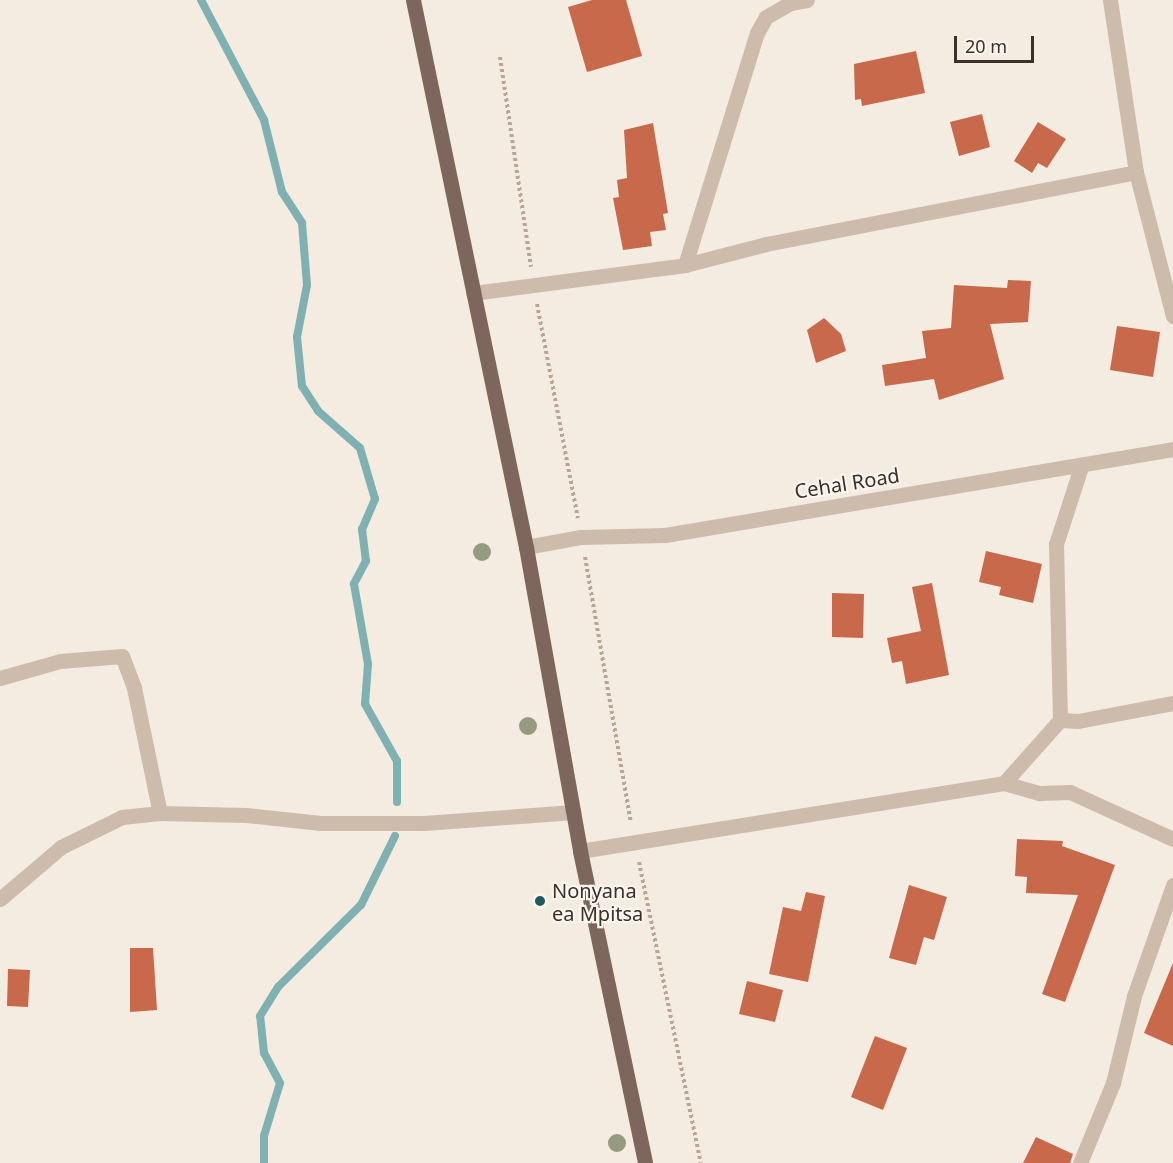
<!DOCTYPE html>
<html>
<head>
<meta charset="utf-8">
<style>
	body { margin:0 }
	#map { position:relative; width:1173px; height:1163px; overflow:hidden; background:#f4ebe1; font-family:"Noto Sans",sans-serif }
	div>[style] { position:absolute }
	.stream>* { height:8px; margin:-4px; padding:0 4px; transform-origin:4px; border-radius:4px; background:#7fb0b2 }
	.building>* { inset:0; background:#c8694b }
	.path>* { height:4px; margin-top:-2px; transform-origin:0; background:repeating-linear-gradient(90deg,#b9a596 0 3px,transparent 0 6px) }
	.minor>* { height:15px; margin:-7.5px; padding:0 7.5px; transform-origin:7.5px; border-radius:7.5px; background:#cdbbac }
	.primary>* { height:15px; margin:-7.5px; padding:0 7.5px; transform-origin:7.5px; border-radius:7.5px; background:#7d675c }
	.trees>* { width:18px; height:18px; margin:-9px; border-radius:50%; background:#969b7f }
	.dots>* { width:16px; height:16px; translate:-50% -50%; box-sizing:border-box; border:3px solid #fbf5ee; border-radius:50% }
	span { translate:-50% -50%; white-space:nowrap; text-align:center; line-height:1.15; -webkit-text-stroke:4.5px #fbf5ee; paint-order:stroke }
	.street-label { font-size:20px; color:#3b302b }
	.poi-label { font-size:20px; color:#3b302b }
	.left { translate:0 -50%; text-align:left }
	.scale { position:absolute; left:954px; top:36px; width:80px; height:27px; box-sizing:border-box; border:3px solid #3b302b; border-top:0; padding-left:8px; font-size:18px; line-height:21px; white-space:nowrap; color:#3b302b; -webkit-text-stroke:4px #fbf5ee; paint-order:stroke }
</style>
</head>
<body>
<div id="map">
	<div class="stream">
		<i style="left:201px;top:0;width:136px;rotate:62.3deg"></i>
		<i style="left:264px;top:120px;width:74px;rotate:76deg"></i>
		<i style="left:282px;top:192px;width:37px;rotate:57deg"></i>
		<i style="left:302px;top:223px;width:62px;rotate:85.4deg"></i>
		<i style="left:307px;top:285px;width:53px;rotate:100.9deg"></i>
		<i style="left:297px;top:337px;width:49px;rotate:84.2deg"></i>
		<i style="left:302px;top:386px;width:30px;rotate:57deg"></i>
		<i style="left:318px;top:411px;width:56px;rotate:41.4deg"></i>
		<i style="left:360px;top:448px;width:53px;rotate:73.6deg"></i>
		<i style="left:375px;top:499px;width:33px;rotate:113deg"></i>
		<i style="left:362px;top:529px;width:32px;rotate:83deg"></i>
		<i style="left:366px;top:561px;width:26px;rotate:118deg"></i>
		<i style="left:354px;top:584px;width:81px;rotate:80.1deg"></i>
		<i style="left:368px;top:664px;width:40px;rotate:94.3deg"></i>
		<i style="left:365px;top:704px;width:65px;rotate:60.7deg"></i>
		<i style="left:397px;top:761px;width:41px;rotate:90deg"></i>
		<i style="left:264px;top:1163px;width:27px;rotate:-90deg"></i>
		<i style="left:264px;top:1136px;width:55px;rotate:-73.2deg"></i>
		<i style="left:280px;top:1083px;width:34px;rotate:-118deg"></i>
		<i style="left:264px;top:1053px;width:37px;rotate:-96deg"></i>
		<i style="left:260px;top:1016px;width:34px;rotate:-58deg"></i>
		<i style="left:278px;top:987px;width:117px;rotate:-44.7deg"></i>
		<i style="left:361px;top:905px;width:77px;rotate:-63.8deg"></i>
	</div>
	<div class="building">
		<i style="clip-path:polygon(592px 0,626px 0,642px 56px,587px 72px,568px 7px)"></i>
		<i style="clip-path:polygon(916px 51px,925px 93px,862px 106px,861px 99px,855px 100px,854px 64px)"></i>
		<i style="clip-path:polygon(982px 114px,990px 147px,959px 156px,950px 122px)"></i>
		<i style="clip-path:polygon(1038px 122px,1066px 139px,1047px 168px,1038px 163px,1032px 173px,1014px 161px)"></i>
		<i style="clip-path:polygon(653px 123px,668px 213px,663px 214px,666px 230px,650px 232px,652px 246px,623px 250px,613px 198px,619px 197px,617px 180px,627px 178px,624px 130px)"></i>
		<i style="clip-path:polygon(1008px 280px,1031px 281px,1028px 322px,990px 324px,1004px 379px,939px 400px,934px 379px,885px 386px,882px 365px,926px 358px,922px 331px,951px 328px,954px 285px,1007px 288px)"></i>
		<i style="clip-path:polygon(824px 318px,841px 334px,846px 351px,816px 363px,807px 330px)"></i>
		<i style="clip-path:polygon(1117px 326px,1160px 332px,1153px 377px,1110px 370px)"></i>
		<i style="clip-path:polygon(986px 551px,1042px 564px,1033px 603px,999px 595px,1001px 587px,979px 582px)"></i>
		<i style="clip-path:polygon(932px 583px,949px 675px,906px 684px,902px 661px,892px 663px,887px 638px,921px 631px,912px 587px)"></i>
		<i style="clip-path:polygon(832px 593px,864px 594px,863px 638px,832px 637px)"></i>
		<i style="clip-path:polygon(1017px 839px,1063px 841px,1062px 846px,1115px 865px,1065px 1002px,1042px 994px,1078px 895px,1026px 893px,1027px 877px,1015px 876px)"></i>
		<i style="clip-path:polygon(909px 885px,947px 897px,934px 940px,924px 937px,916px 965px,889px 958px)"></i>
		<i style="clip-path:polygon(806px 892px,825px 896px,808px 982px,769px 974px,783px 907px,801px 911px)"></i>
		<i style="clip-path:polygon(130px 948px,153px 948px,157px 1010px,130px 1012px)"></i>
		<i style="clip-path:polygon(1173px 963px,1173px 1046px,1144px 1033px)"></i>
		<i style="clip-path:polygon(8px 969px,30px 970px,28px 1007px,7px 1006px)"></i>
		<i style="clip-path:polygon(747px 981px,783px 990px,775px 1022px,739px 1014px)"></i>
		<i style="clip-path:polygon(875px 1036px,907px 1048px,883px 1110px,851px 1097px)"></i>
		<i style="clip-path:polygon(1036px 1137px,1073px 1154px,1070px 1163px,1023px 1163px)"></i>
	</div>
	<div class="path">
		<i style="left:500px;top:57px;width:212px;rotate:81.6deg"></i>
		<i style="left:537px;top:304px;width:218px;rotate:79.2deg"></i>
		<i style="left:585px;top:557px;width:269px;rotate:80.2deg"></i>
		<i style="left:639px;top:862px;width:307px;rotate:78.4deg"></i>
	</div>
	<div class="minor">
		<i style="left:1110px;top:0;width:174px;rotate:81.4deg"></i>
		<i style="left:685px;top:265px;width:243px;rotate:-72.8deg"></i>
		<i style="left:757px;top:33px;width:18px;rotate:-61deg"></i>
		<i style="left:766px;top:17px;width:28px;rotate:-30deg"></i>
		<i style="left:790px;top:3px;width:17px;rotate:-10deg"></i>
		<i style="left:473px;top:293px;width:214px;rotate:-7.5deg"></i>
		<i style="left:685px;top:265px;width:84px;rotate:-14.5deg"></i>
		<i style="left:766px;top:244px;width:377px;rotate:-11deg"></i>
		<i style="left:1136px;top:172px;width:149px;rotate:75.6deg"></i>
		<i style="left:526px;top:547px;width:56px;rotate:-10.3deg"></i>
		<i style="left:581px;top:537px;width:84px;rotate:-1.4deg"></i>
		<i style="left:665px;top:535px;width:515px;rotate:-9.61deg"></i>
		<i style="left:0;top:678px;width:62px;rotate:-15.8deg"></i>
		<i style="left:60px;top:661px;width:62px;rotate:-4.6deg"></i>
		<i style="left:122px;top:656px;width:34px;rotate:69deg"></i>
		<i style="left:134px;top:688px;width:128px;rotate:78.3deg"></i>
		<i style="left:1060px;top:720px;width:176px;rotate:-91.3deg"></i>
		<i style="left:1056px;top:544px;width:81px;rotate:-72deg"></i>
		<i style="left:1004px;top:783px;width:84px;rotate:-48.4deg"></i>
		<i style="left:1060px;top:720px;width:18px;rotate:3deg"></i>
		<i style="left:1078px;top:721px;width:97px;rotate:-10.7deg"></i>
		<i style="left:580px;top:851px;width:429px;rotate:-9.1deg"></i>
		<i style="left:1004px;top:783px;width:37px;rotate:16deg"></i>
		<i style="left:1040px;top:793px;width:30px;rotate:-2deg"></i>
		<i style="left:1070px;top:792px;width:113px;rotate:24.5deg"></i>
		<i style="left:0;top:899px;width:80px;rotate:-40.4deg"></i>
		<i style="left:61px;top:847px;width:68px;rotate:-26.2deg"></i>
		<i style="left:122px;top:817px;width:38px;rotate:-6deg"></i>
		<i style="left:160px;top:813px;width:86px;rotate:1.3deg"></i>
		<i style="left:246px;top:815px;width:75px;rotate:6.1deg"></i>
		<i style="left:321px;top:823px;width:103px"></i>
		<i style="left:424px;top:823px;width:150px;rotate:-4.2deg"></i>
		<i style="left:1080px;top:1163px;width:87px;rotate:-67.6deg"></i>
		<i style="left:1113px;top:1083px;width:89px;rotate:-76.4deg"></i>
		<i style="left:1134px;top:996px;width:118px;rotate:-70.6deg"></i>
	</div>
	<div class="primary">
		<i style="left:413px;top:0;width:559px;rotate:78.33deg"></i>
		<i style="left:526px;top:547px;width:309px;rotate:79.9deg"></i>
		<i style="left:580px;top:851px;width:319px;rotate:78.2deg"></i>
	</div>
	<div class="trees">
		<i style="left:482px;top:552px"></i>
		<i style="left:528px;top:726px"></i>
		<i style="left:617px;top:1143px"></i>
	</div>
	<div class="dots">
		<i style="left:540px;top:901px;background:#1f5a5e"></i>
	</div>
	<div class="street-label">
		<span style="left:847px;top:483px;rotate:-9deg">Cehal Road</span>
	</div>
	<div class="poi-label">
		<span class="left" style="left:552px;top:902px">Nonyana<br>ea Mpitsa</span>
	</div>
	<div class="scale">20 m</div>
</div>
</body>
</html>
